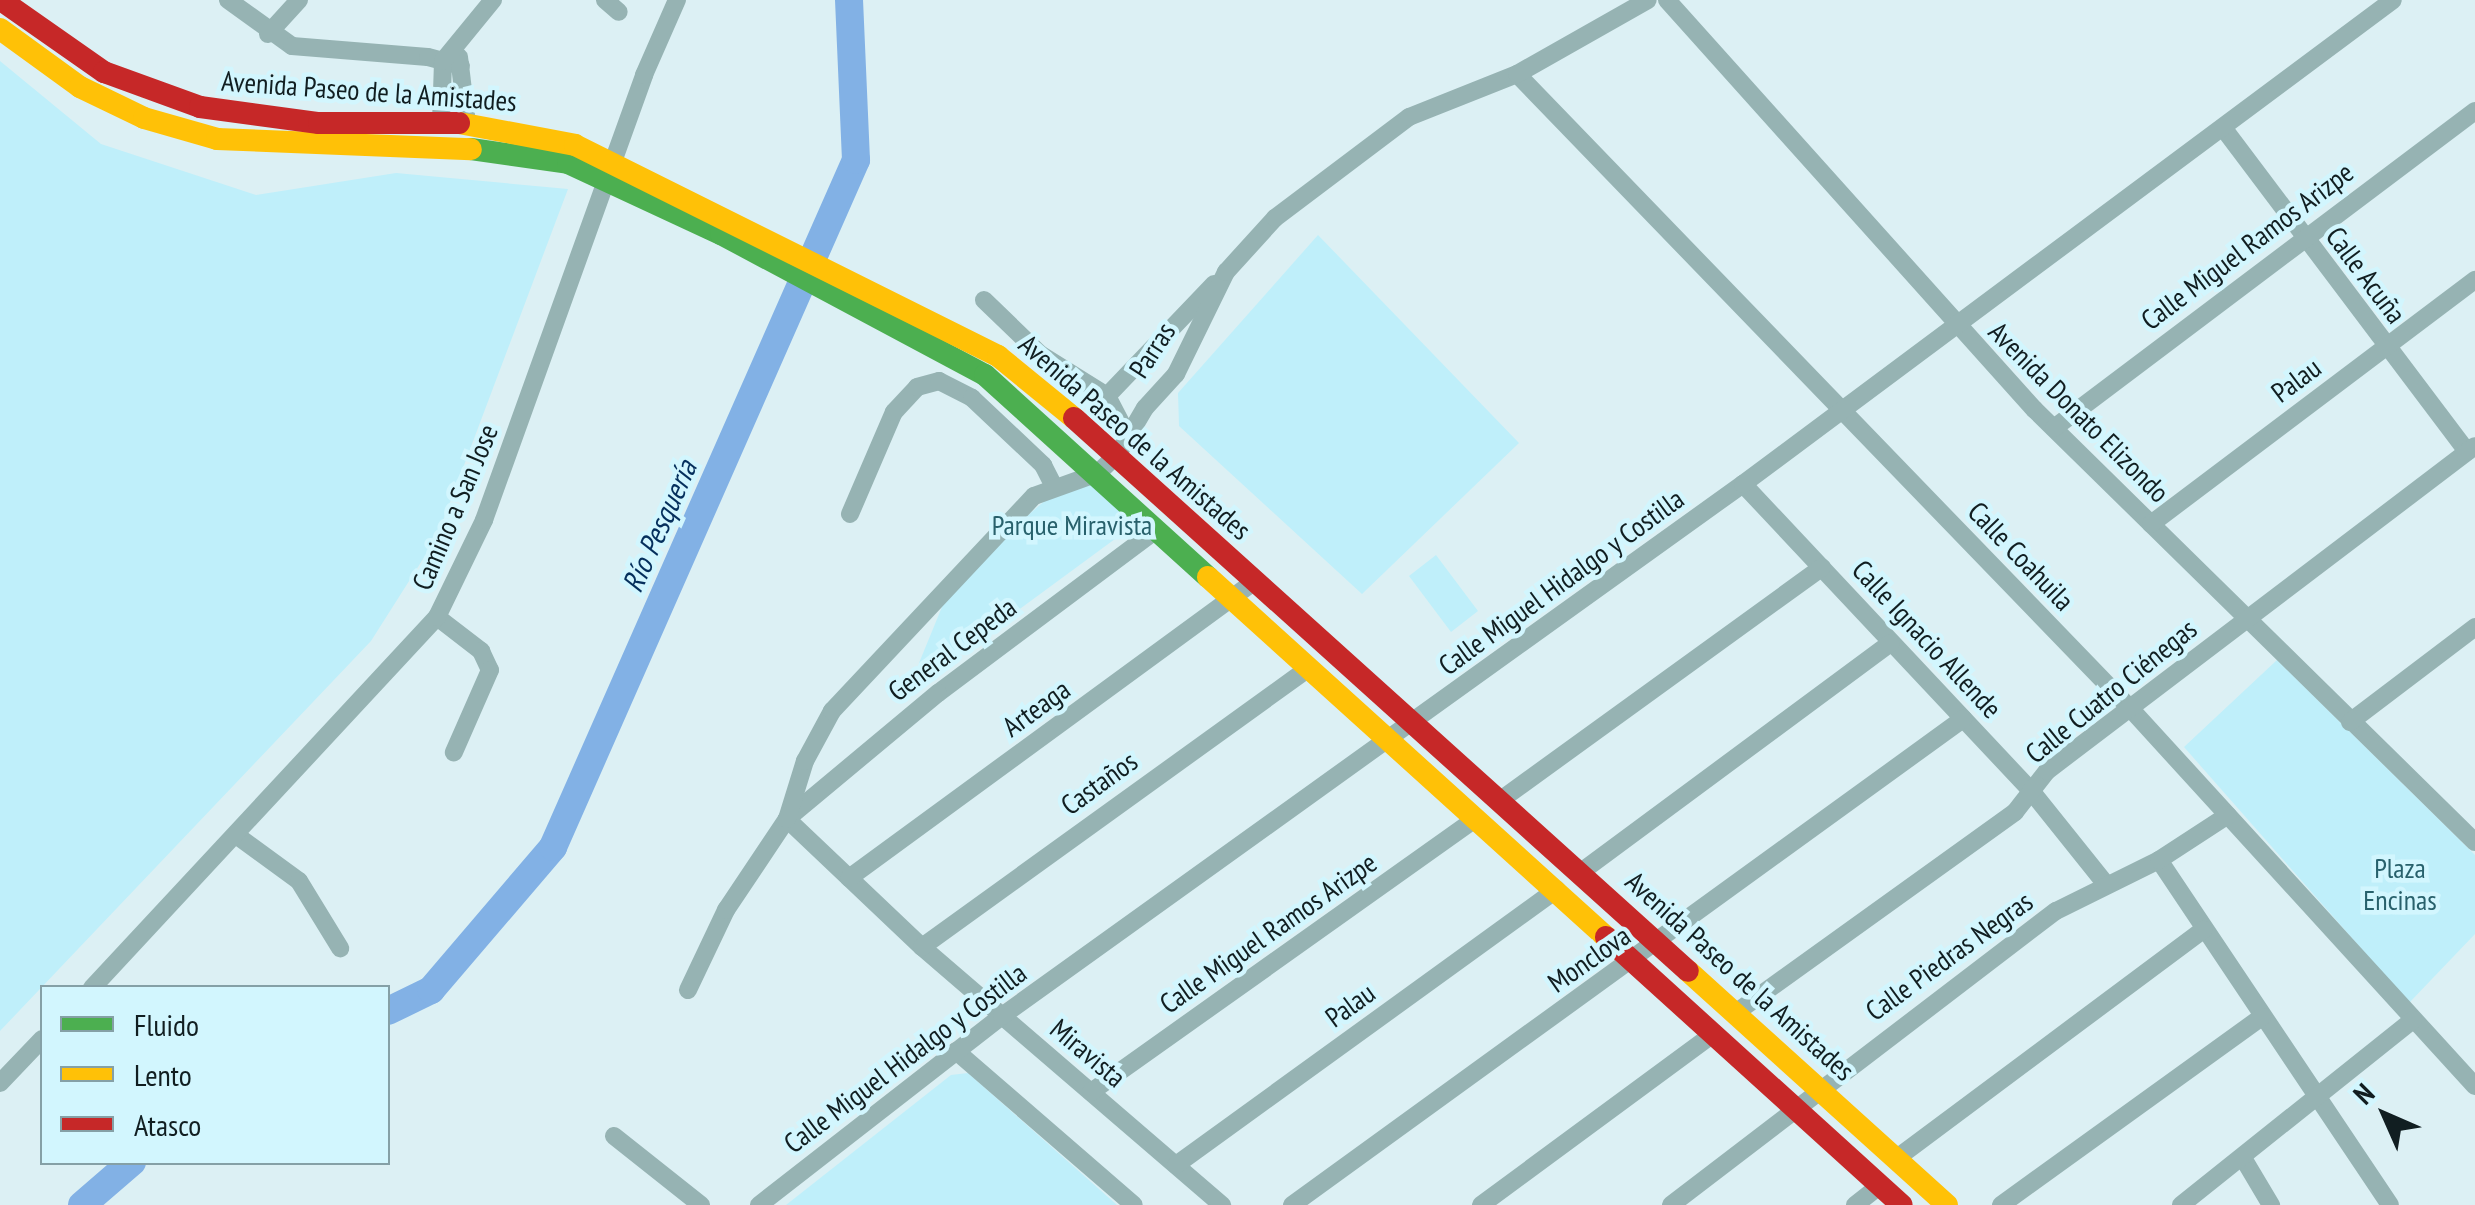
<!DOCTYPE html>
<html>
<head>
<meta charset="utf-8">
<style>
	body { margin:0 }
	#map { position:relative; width:2475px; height:1205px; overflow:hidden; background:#dcf0f4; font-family:"PT Sans Narrow",sans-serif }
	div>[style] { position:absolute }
	.green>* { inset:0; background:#bfeffa }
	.river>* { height:28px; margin:-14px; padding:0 14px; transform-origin:14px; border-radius:14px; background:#82b1e5 }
	.street>* { height:18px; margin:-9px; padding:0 9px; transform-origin:9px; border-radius:9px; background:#96b3b3 }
	.fast>* { height:22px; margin:-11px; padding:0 11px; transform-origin:11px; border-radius:11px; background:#4caf50 }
	.slow>* { height:22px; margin:-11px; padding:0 11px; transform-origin:11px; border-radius:11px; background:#ffc107 }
	.jam>* { height:22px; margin:-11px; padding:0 11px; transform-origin:11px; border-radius:11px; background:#c62828 }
	span { translate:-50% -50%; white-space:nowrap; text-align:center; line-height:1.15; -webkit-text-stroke:9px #d2f6fe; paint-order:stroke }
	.street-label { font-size:28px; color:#111e21 }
	.park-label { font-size:28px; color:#28616c }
	.water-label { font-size:30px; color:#052f5c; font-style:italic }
	.legend { position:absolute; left:40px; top:985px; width:350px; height:180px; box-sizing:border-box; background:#d2f6fe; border:2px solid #85a0a6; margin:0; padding:12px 18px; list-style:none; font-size:30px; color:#111e21 }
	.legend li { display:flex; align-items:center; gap:20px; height:50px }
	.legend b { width:50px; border:2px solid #85a0a6 }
	.north { position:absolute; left:2335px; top:1065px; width:100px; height:100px; -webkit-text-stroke:8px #d2f6fe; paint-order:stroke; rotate:315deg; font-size:28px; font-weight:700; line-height:40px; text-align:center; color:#111e21 }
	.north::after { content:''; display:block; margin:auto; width:35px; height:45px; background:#111e21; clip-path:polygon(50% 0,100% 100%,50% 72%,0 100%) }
</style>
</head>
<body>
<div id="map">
	<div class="green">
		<i style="clip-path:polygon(0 61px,101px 144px,256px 195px,396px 173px,568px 189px,437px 537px,371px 641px,0 1031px)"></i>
		<i style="clip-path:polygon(1318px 235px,1519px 443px,1362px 594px,1179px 426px,1178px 393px)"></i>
		<i style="clip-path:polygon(1078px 472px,1134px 525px,930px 675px,919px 663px,944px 602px,997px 542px)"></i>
		<i style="clip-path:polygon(1436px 555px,1478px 611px,1451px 632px,1409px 576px)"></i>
		<i style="clip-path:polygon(2277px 660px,2475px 855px,2475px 934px,2409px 1003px,2184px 747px)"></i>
		<i style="clip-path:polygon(968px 1073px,1117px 1205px,786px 1205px,951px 1075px)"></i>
	</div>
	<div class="river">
		<i style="left:388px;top:1011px;width:48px;rotate:-26deg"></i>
		<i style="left:431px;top:990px;width:188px;rotate:-49.5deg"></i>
		<i style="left:553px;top:847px;width:751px;rotate:-66.2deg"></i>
		<i style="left:856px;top:160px;width:160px;rotate:-92.5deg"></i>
		<i style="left:82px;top:1205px;width:66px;rotate:-40.7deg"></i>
	</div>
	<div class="street">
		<i style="left:228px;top:0;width:79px;rotate:35.7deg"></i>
		<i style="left:292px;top:46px;width:136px;rotate:4.6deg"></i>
		<i style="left:428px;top:57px;width:34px;rotate:15deg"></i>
		<i style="left:605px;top:0;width:18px;rotate:41deg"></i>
		<i style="left:1667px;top:0;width:550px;rotate:48.1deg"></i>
		<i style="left:2034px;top:409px;width:618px;rotate:44.48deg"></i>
		<i style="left:268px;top:34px;width:46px;rotate:-47.6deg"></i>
		<i style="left:459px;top:57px;width:66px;rotate:83.1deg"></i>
		<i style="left:1517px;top:74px;width:880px;rotate:45.97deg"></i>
		<i style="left:2129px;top:707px;width:513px;rotate:47.61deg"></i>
		<i style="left:441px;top:122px;width:61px;rotate:-88.1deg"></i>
		<i style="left:443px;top:61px;width:79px;rotate:-50.7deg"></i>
		<i style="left:2224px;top:129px;width:404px;rotate:53deg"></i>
		<i style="left:984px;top:300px;width:78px;rotate:44deg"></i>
		<i style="left:1040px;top:354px;width:79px;rotate:32.1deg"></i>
		<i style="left:1107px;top:396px;width:50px;rotate:62.4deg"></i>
		<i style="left:1107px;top:396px;width:155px;rotate:-46.3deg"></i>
		<i style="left:2054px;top:428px;width:527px;rotate:-36.98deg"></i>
		<i style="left:1743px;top:484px;width:422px;rotate:46.8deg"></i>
		<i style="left:2032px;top:792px;width:115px;rotate:51.3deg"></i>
		<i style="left:850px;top:514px;width:111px;rotate:-66.7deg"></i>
		<i style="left:894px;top:412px;width:34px;rotate:-47deg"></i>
		<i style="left:917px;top:387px;width:23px;rotate:-15deg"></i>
		<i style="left:939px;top:381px;width:37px;rotate:27deg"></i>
		<i style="left:972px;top:398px;width:98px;rotate:43.3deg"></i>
		<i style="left:1043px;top:465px;width:22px;rotate:63deg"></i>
		<i style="left:2151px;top:524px;width:406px;rotate:-37deg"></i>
		<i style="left:1156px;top:530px;width:272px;rotate:143.2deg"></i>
		<i style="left:938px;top:693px;width:197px;rotate:140.2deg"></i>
		<i style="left:787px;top:819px;width:186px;rotate:43.5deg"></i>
		<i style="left:922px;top:947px;width:396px;rotate:40.7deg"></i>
		<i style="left:437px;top:617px;width:56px;rotate:37.7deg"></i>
		<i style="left:481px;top:651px;width:21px;rotate:65deg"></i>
		<i style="left:490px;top:670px;width:90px;rotate:113.7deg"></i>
		<i style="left:2350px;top:722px;width:157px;rotate:-37.2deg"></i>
		<i style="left:1502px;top:799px;width:395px;rotate:-35.9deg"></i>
		<i style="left:236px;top:835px;width:78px;rotate:36.1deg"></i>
		<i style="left:299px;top:881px;width:79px;rotate:58.5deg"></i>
		<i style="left:2159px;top:860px;width:415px;rotate:56.2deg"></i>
		<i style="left:1581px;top:872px;width:385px;rotate:-36.5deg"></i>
		<i style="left:849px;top:878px;width:503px;rotate:-36.19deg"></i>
		<i style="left:922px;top:947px;width:478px;rotate:-35.8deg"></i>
		<i style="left:92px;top:988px;width:507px;rotate:-47.08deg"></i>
		<i style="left:437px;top:617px;width:108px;rotate:-64.1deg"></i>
		<i style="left:484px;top:520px;width:473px;rotate:-70.2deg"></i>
		<i style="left:644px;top:75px;width:82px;rotate:-66.3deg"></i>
		<i style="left:688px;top:990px;width:89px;rotate:-64.6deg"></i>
		<i style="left:726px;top:910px;width:110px;rotate:-56.2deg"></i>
		<i style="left:787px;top:819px;width:61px;rotate:-72.8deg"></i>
		<i style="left:805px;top:761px;width:57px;rotate:-61.6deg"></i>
		<i style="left:832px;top:711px;width:295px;rotate:-46.8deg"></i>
		<i style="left:1034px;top:496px;width:68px;rotate:-19.8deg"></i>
		<i style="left:1098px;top:473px;width:28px;rotate:-44deg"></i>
		<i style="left:1118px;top:454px;width:53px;rotate:-59.6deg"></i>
		<i style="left:1145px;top:408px;width:46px;rotate:-47.6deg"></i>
		<i style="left:1176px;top:374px;width:114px;rotate:-63.9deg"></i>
		<i style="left:1226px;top:272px;width:73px;rotate:-47.8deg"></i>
		<i style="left:1275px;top:218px;width:168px;rotate:-37deg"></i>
		<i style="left:1409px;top:117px;width:116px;rotate:-21.7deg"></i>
		<i style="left:1517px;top:74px;width:150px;rotate:-29.5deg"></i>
		<i style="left:1734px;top:1014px;width:346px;rotate:-35.7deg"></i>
		<i style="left:2015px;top:812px;width:52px;rotate:-52deg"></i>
		<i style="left:2047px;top:771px;width:537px;rotate:-37.21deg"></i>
		<i style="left:956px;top:1051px;width:235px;rotate:40.9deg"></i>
		<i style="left:0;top:1083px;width:61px;rotate:-46.3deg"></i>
		<i style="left:1091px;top:1092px;width:473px;rotate:-35.4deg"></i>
		<i style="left:614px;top:1136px;width:111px;rotate:38.4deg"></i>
		<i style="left:1897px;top:1158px;width:382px;rotate:-36.7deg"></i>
		<i style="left:2243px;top:1158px;width:55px;rotate:59.2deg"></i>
		<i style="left:1176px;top:1165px;width:470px;rotate:-35.9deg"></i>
		<i style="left:759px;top:1205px;width:308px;rotate:-37.9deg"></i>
		<i style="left:1002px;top:1016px;width:912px;rotate:-35.68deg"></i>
		<i style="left:1743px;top:484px;width:810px;rotate:-36.67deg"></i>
		<i style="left:1292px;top:1205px;width:829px;rotate:-35.92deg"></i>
		<i style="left:1481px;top:1205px;width:290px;rotate:-36.4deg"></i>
		<i style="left:1671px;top:1205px;width:484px;rotate:-37.4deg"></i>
		<i style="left:2056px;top:911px;width:115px;rotate:-26.3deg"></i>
		<i style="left:2159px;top:860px;width:82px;rotate:-33.1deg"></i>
		<i style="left:1855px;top:1205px;width:33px;rotate:-38deg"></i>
		<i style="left:2001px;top:1205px;width:322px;rotate:-35.8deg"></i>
		<i style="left:2181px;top:1205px;width:297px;rotate:-38.6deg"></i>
	</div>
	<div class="fast">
		<i style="left:471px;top:149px;width:98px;rotate:8.2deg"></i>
		<i style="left:568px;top:163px;width:169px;rotate:24.9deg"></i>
		<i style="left:721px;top:234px;width:299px;rotate:28.1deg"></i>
		<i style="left:985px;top:375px;width:301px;rotate:42.2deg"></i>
	</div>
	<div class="slow">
		<i style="left:0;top:29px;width:99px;rotate:35.9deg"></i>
		<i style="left:80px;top:87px;width:71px;rotate:25.8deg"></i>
		<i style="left:144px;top:118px;width:76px;rotate:16deg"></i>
		<i style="left:217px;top:139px;width:254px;rotate:2.3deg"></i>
		<i style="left:459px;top:123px;width:118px;rotate:10.7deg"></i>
		<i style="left:575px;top:145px;width:473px;rotate:26.5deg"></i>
		<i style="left:998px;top:356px;width:98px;rotate:39.2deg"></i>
		<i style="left:1208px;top:577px;width:537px;rotate:42.13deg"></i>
		<i style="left:1688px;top:971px;width:349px;rotate:42.1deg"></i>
	</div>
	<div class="jam">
		<i style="left:1px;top:0;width:126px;rotate:35deg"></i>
		<i style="left:104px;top:72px;width:102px;rotate:20deg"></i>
		<i style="left:200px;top:107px;width:120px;rotate:7.7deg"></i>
		<i style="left:319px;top:123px;width:140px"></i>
		<i style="left:1074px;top:418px;width:826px;rotate:42.01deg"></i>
		<i style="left:1606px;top:937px;width:399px;rotate:42.2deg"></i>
	</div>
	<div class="street-label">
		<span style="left:369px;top:91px;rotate:4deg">Avenida Paseo de la Amistades</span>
		<span style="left:2247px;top:246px;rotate:-37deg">Calle Miguel Ramos Arizpe</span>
		<span style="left:2366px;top:275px;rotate:53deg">Calle Acuña</span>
		<span style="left:1152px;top:350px;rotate:-57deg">Parras</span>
		<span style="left:2296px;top:380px;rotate:-37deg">Palau</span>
		<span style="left:2079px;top:412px;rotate:45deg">Avenida Donato Elizondo</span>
		<span style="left:1135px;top:437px;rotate:41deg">Avenida Paseo de la Amistades</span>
		<span style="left:455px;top:507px;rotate:-67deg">Camino a San Jose</span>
		<span style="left:2021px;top:556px;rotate:46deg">Calle Coahuila</span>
		<span style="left:1561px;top:582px;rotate:-36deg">Calle Miguel Hidalgo y Costilla</span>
		<span style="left:1927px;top:639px;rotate:47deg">Calle Ignacio Allende</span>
		<span style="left:952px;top:649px;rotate:-37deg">General Cepeda</span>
		<span style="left:2111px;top:691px;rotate:-39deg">Calle Cuatro Ciénegas</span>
		<span style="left:1036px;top:708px;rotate:-36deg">Arteaga</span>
		<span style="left:1099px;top:783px;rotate:-36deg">Castaños</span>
		<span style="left:1268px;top:933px;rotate:-35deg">Calle Miguel Ramos Arizpe</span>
		<span style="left:1949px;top:956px;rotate:-36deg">Calle Piedras Negras</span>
		<span style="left:1589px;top:959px;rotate:-35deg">Monclova</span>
		<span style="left:1740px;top:976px;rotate:42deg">Avenida Paseo de la Amistades</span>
		<span style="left:1350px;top:1005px;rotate:-36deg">Palau</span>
		<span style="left:1088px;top:1053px;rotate:40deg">Miravista</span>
		<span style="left:905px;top:1058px;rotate:-37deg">Calle Miguel Hidalgo y Costilla</span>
	</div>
	<div class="park-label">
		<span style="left:1072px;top:525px">Parque Miravista</span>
		<span style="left:2400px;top:884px">Plaza<br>Encinas</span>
	</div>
	<div class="water-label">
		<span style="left:659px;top:526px;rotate:-66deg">Río Pesquería</span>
	</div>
	<ul class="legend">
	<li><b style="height:12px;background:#4caf50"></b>Fluido</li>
	<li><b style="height:12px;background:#ffc107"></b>Lento</li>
	<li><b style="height:12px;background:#c62828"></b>Atasco</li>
	</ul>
	<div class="north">N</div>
</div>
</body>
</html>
